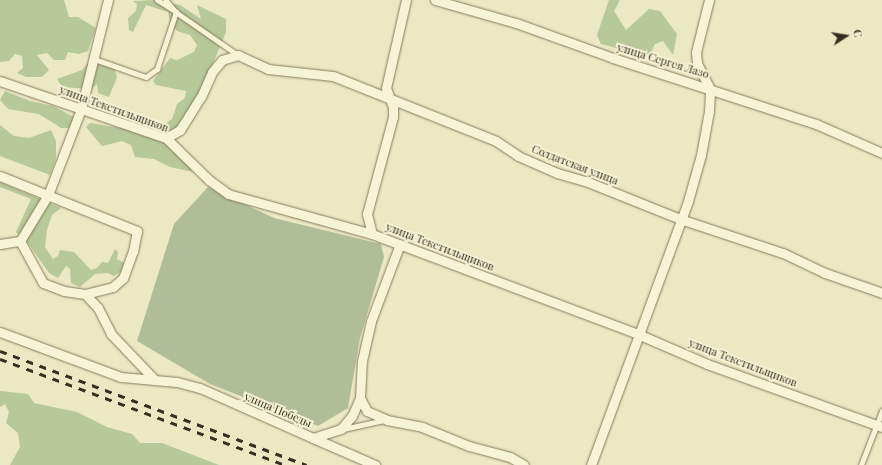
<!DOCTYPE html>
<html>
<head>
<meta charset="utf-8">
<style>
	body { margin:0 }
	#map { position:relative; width:882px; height:465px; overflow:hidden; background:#ebe8c4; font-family:"Playfair Display",serif }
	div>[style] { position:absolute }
	.green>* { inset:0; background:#b7c899 }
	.cemetery>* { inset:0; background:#b0bd98 }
	.roads { filter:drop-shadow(0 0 1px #847b5c) drop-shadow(0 0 1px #847b5c) }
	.service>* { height:4.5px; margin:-2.25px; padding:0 2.25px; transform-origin:2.25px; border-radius:2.25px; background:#f6f4d7 }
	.minor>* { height:9px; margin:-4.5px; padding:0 4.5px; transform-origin:4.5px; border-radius:4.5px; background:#f6f4d7 }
	.rail>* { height:3px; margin-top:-1.5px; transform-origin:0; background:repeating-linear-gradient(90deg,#352f1f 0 7px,transparent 0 14px) }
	span { translate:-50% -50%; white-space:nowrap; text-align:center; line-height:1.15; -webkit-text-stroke:4px #f3f1d3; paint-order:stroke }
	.street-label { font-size:11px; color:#352f1f }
	.north { position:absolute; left:826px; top:16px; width:40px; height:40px; -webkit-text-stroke:3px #f3f1d3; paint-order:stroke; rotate:78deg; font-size:11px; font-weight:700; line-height:16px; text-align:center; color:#352f1f }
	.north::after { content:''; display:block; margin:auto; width:14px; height:18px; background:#352f1f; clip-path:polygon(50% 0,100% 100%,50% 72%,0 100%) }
</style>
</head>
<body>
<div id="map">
	<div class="green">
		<i style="clip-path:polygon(0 0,64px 0,69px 17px,78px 17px,96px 28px,88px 51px,79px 54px,68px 52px,65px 60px,54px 60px,47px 53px,37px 55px,49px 70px,42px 77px,26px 77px,17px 73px,23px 68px,22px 56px,15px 54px,9px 61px,0 62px)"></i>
		<i style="clip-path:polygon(156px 0,180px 5px,201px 19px,197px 5px,226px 19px,226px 32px,206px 80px,190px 109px,164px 143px,181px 156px,193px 172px,170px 167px,154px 159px,135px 157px,131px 145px,122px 141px,102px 146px,86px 127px,90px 123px,121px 128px,129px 124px,155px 129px,156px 126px,145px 121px,117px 117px,110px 113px,112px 108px,164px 125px,172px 119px,177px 104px,185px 98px,186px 91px,156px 85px,153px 81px,170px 58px,177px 60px,194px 52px,197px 45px,190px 35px,177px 31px,170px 22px,168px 12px,146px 5px,133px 32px,129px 30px,128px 18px,136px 11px,137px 4px,133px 1px)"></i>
		<i style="clip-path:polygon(609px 0,620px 0,614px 11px,626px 30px,649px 9px,660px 11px,677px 34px,673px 55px,663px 41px,655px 44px,650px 54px,638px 56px,627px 55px,620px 49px,601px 44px,597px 35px)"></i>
		<i style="clip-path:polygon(105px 60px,113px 64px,117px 77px,109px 97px,98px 93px,97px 84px,91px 89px,62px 87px,57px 79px,82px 70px,88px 63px)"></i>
		<i style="clip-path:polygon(5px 91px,30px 101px,53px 106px,74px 117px,69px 128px,61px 128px,39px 114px,8px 109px,0 100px)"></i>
		<i style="clip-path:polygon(0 125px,14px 136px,29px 138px,51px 130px,56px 141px,56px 158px,50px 175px,0 156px)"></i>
		<i style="clip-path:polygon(0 182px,61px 208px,52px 215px,47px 230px,45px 247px,53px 259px,58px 256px,60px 250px,74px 252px,91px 270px,97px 268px,102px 262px,108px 263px,115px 249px,118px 252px,117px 259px,124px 263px,121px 272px,114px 276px,108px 273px,95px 274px,80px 287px,71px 283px,70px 269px,66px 266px,58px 278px,49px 273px,28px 243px,16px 232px,31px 199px,0 187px)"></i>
		<i style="clip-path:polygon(0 391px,28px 394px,34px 403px,77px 412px,107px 427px,132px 434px,140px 443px,162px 443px,219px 465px,10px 465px,20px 447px,18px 433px,6px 423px,9px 412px,5px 404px,0 407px)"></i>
	</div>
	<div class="cemetery">
		<i style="clip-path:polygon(208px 187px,274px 218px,381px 244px,384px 257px,360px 338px,348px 408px,318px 426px,210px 384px,137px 341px,174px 224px)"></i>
	</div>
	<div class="roads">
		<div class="service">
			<i style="left:166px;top:0;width:16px;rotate:50deg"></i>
			<i style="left:176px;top:12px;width:75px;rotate:34.7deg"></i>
			<i style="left:94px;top:59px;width:55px;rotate:19.1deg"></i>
			<i style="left:146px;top:77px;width:14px;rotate:-36deg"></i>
			<i style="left:157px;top:69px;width:60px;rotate:-71.6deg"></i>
			<i style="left:176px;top:12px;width:22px;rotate:-148deg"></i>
			<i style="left:343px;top:429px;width:43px;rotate:-12.1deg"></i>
			<i style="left:861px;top:465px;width:58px;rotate:-68.7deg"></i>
		</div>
		<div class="minor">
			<i style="left:435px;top:0;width:84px;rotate:15.9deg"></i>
			<i style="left:516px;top:23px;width:103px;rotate:19.8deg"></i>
			<i style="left:613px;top:58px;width:213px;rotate:18deg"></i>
			<i style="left:816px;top:124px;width:72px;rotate:23.7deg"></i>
			<i style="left:0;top:81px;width:176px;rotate:19deg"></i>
			<i style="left:166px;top:138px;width:60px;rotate:44.3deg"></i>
			<i style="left:209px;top:180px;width:24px;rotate:36deg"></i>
			<i style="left:228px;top:194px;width:149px;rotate:15.5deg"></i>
			<i style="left:372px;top:234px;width:286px;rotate:20.6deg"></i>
			<i style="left:640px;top:335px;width:73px;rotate:23.4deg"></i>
			<i style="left:707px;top:364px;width:186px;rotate:19.8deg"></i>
			<i style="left:166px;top:138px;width:16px;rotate:-30deg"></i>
			<i style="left:180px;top:130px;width:39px;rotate:-58deg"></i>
			<i style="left:201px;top:97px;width:27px;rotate:-66deg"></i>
			<i style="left:212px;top:72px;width:16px;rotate:-50deg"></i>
			<i style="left:222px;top:60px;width:17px;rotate:-17deg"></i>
			<i style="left:238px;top:55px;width:33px;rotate:25deg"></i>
			<i style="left:268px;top:69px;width:65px;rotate:6.1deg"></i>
			<i style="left:333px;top:76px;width:175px;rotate:21.7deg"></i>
			<i style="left:496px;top:141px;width:27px;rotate:34deg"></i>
			<i style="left:518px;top:156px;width:43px;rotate:23.6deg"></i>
			<i style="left:557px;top:173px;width:32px;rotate:16deg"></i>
			<i style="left:588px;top:182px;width:99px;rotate:21.9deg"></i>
			<i style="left:680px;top:219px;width:108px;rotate:18.3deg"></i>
			<i style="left:783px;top:253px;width:47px;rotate:25.5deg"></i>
			<i style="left:825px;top:273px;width:60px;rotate:19.3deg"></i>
			<i style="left:0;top:176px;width:148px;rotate:21.9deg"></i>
			<i style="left:137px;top:231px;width:20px;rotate:101deg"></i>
			<i style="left:133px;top:251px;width:29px;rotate:110deg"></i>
			<i style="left:123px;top:278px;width:13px;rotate:138deg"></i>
			<i style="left:113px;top:287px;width:29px;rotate:166deg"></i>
			<i style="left:85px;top:294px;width:19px;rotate:47deg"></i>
			<i style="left:98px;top:308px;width:29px;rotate:63deg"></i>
			<i style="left:111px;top:334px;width:64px;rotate:46.3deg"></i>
			<i style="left:372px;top:234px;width:21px;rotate:-104deg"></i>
			<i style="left:367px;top:214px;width:100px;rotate:-75deg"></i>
			<i style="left:393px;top:117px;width:10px;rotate:-90deg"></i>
			<i style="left:393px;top:107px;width:20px;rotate:-110deg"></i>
			<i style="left:386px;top:88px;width:90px;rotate:-77.2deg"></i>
			<i style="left:0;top:244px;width:20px;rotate:-9deg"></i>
			<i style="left:85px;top:294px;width:21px;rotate:-172deg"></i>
			<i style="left:64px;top:291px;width:22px;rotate:-159deg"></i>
			<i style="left:43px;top:283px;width:48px;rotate:-118.7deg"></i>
			<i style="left:20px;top:241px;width:54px;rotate:-58.7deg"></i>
			<i style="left:48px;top:195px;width:92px;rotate:-69deg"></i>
			<i style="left:81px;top:109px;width:112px;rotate:-76.1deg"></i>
			<i style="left:0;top:332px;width:129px;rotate:20.4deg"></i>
			<i style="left:121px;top:377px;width:56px;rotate:5.1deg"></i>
			<i style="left:177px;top:382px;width:24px;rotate:15deg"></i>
			<i style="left:200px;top:388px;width:124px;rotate:23.9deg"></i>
			<i style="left:313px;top:438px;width:29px;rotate:-18deg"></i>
			<i style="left:341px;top:429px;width:17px;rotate:-50deg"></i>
			<i style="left:352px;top:416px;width:20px;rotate:-66deg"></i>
			<i style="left:360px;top:398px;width:37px;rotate:-87deg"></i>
			<i style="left:362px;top:361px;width:41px;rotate:-77.3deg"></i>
			<i style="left:371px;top:321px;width:82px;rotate:-69.4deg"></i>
			<i style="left:360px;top:398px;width:15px;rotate:62deg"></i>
			<i style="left:367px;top:411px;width:22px;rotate:24deg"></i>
			<i style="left:387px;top:420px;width:36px;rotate:11deg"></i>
			<i style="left:422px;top:427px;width:51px;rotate:22deg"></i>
			<i style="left:469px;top:446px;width:42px;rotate:15deg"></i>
			<i style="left:510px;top:457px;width:16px;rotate:30deg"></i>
			<i style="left:313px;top:438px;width:68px;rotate:23.5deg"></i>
			<i style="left:591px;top:465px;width:281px;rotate:-69.8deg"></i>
			<i style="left:688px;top:201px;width:48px;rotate:-74.2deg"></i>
			<i style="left:701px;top:155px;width:45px;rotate:-79.7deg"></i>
			<i style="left:709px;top:111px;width:22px;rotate:-87deg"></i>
			<i style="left:710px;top:89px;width:29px;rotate:-117deg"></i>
			<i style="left:697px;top:63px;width:11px;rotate:-95deg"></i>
			<i style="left:696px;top:52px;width:54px;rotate:-76deg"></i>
		</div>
	</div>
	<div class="rail">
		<i style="left:0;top:351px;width:327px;rotate:20.4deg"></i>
		<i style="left:0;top:359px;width:304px;rotate:20.4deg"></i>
	</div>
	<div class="street-label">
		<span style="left:663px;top:61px;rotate:17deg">улица Сергея Лазо</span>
		<span style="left:114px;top:109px;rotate:20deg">улица Текстильщиков</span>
		<span style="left:575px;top:165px;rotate:21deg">Солдатская улица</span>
		<span style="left:440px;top:247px;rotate:21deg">улица Текстильщиков</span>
		<span style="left:743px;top:363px;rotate:21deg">улица Текстильщиков</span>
		<span style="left:278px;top:410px;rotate:23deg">улица Победы</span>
	</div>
	<div class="north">С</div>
</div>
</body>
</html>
